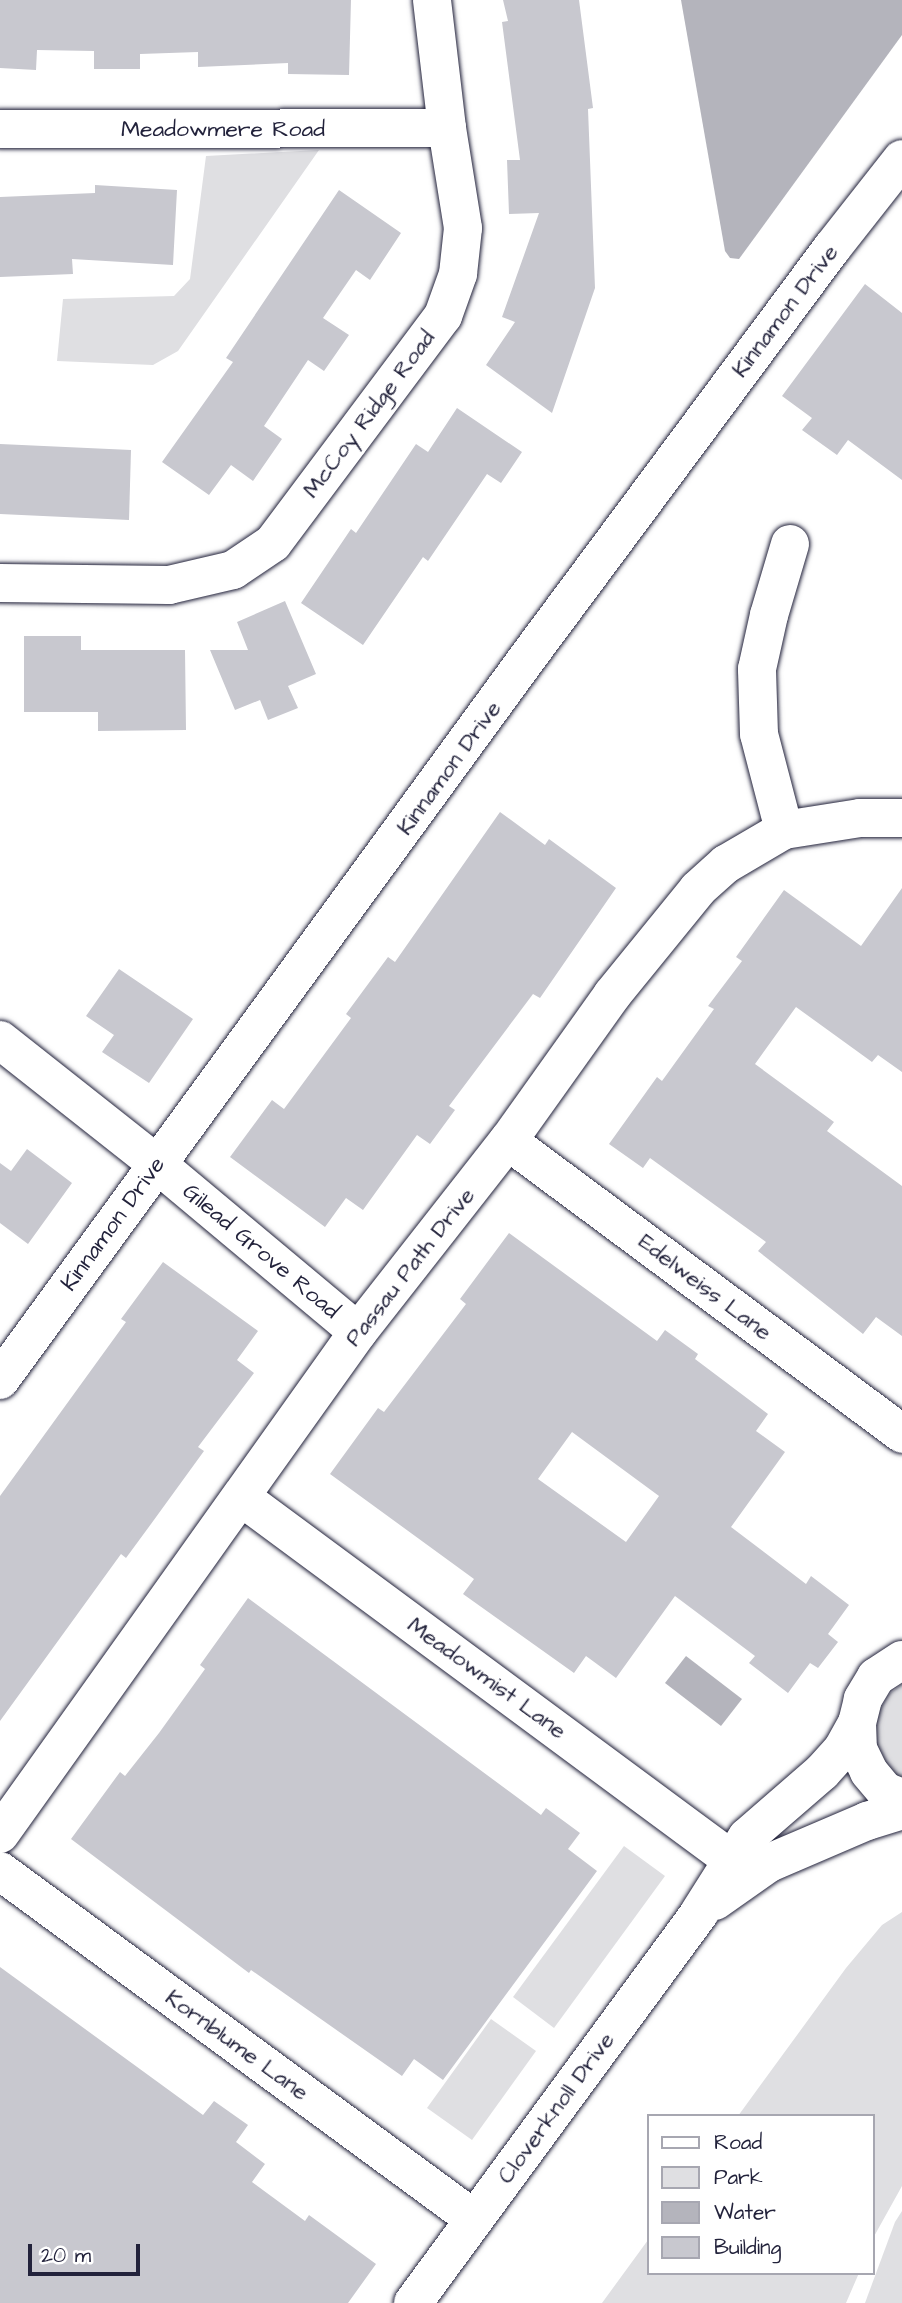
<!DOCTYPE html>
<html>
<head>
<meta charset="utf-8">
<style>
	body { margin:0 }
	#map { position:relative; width:902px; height:2303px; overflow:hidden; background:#fff; font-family:"Architects Daughter",sans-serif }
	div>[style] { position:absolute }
	.green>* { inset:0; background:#dfdfe2 }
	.water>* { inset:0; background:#b4b4bc }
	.building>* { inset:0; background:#c8c8cf }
	.roads { filter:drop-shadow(0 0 2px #22223b) drop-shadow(0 0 2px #22223b) }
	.street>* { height:38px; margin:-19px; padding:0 19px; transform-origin:19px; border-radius:19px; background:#fff }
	span { translate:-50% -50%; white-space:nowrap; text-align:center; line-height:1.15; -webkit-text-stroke:5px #fff; paint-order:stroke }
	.street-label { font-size:23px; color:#22223b }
	.legend { position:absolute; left:647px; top:2114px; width:228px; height:161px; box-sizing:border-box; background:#fff; border:2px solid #a7a7b1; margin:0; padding:9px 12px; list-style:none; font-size:21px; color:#22223b }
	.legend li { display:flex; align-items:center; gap:14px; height:35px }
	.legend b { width:35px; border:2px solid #a7a7b1 }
	.scale { position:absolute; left:28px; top:2244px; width:112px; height:32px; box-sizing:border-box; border:4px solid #22223b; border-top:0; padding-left:9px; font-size:21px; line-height:24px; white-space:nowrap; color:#22223b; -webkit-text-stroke:5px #fff; paint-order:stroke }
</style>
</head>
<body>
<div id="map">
	<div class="green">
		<i style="clip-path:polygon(319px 150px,178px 351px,153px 365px,57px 361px,63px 299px,174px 296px,190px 279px,206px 156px)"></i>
		<i style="clip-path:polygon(902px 1684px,902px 1782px,886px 1767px,878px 1750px,875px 1730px,879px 1712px,888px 1695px)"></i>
		<i style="clip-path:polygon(624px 1846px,665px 1876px,554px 2028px,513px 1997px)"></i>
		<i style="clip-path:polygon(902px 1912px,902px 2186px,872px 2240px,872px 2116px,738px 2116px,846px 1968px,882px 1925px)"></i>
		<i style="clip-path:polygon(491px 2019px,536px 2051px,472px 2140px,427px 2108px)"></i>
		<i style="clip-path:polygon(902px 2211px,902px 2303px,865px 2303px,895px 2222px)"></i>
		<i style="clip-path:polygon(648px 2240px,648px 2273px,859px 2273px,846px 2303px,602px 2303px)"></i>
	</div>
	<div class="water">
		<i style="clip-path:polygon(681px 0,902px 0,902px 35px,739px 259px,730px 258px,725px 251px)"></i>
		<i style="clip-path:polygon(686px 1656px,742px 1699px,721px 1726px,665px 1683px)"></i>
	</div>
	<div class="building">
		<i style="clip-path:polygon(0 0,351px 0,349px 75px,288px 74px,288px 63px,198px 67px,198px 52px,140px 54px,140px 69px,94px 69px,94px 51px,37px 50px,36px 70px,0 68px)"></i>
		<i style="clip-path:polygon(503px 0,579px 0,593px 108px,588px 109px,595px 288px,552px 413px,486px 365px,515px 322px,502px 317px,539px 213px,509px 214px,507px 160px,520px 160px,502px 22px,508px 21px)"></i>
		<i style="clip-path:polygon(95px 185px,177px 190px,173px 265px,72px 259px,73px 274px,0 277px,0 197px,95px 193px)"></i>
		<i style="clip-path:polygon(339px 190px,401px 233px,370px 280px,356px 270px,323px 318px,349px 335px,324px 371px,308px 360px,264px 426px,282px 439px,253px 481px,231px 465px,209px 495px,162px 462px,233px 362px,226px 358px)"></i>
		<i style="clip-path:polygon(865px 284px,902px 313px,902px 480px,848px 440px,837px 455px,802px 430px,812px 418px,782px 396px)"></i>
		<i style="clip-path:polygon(457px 408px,522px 452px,501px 483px,487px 474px,428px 561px,423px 557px,363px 645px,301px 603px,351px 529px,356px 533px,416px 444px,428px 452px)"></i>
		<i style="clip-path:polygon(0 444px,131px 450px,129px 520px,0 514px)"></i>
		<i style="clip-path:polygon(285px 601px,316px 674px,288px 686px,298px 708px,268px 720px,260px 700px,235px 710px,210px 650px,248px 650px,237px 622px)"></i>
		<i style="clip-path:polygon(24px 636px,81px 636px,81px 650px,185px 650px,186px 730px,98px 731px,98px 712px,24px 712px)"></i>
		<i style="clip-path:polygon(500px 812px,545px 845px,549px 839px,616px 888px,540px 998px,533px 994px,449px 1106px,455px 1110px,430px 1144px,417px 1135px,363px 1210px,346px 1198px,325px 1227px,230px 1157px,272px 1100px,284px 1109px,351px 1018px,346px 1014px,388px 957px,395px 962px)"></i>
		<i style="clip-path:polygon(902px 888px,902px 1072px,878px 1055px,872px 1062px,796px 1007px,755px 1064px,834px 1122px,827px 1131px,902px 1186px,902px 1336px,876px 1317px,863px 1334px,758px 1251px,766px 1242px,650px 1158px,643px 1168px,609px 1144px,657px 1077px,662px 1081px,714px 1009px,708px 1006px,742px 961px,736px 957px,784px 890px,861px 946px)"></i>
		<i style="clip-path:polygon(119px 969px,193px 1019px,149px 1083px,102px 1052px,114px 1035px,86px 1016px)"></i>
		<i style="clip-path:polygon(27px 1149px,72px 1183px,28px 1244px,0 1223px,0 1163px,11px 1171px)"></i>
		<i style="clip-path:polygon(evenodd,509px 1233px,657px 1341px,665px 1330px,698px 1354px,695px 1359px,768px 1414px,756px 1431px,785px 1452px,731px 1527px,806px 1584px,811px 1576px,849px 1605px,828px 1634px,838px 1642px,818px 1668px,810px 1663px,788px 1693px,749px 1663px,755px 1656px,675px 1596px,616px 1678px,586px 1656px,574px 1673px,463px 1594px,474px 1579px,330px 1474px,378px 1408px,384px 1412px,466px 1304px,460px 1299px,509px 1233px,572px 1432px,659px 1496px,626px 1542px,538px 1479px,572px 1432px)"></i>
		<i style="clip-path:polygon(163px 1262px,258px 1331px,237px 1360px,254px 1373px,198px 1447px,204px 1451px,151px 1524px,126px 1558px,121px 1554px,0 1721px,0 1496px,126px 1322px,121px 1319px)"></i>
		<i style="clip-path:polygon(248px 1598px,541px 1815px,546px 1808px,580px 1833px,568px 1849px,597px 1871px,443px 2080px,414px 2059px,402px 2076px,251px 1970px,249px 1973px,71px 1839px,120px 1772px,125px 1776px,159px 1733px,205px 1669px,200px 1665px)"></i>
		<i style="clip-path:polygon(0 1967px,203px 2115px,214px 2101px,248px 2125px,236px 2142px,265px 2164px,252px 2182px,305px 2221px,309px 2215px,376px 2264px,348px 2303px,0 2303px)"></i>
	</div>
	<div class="roads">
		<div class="street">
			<i style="left:0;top:129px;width:447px;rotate:-0.1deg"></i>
			<i style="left:0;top:583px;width:169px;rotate:0.7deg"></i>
			<i style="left:169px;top:585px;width:66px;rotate:-13.2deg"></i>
			<i style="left:233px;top:570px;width:48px;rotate:-34deg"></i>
			<i style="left:273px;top:543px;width:284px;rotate:-53.2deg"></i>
			<i style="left:443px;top:316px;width:45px;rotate:-70.3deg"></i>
			<i style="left:458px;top:274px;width:46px;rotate:-83.8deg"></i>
			<i style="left:463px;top:228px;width:101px;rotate:-99.1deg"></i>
			<i style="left:447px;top:128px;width:129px;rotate:-96.7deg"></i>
			<i style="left:784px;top:830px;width:99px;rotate:-104.6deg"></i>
			<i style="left:759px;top:734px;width:65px;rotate:-91.8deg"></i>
			<i style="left:757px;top:669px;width:55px;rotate:-77.5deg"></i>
			<i style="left:769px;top:615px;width:74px;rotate:-73.5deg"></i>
			<i style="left:0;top:1040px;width:199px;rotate:38.3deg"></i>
			<i style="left:156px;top:1163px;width:263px;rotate:39.9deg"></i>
			<i style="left:508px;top:1141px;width:491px;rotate:36.6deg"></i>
			<i style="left:0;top:1380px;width:890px;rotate:-53.86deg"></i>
			<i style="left:525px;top:661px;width:515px;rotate:-53.38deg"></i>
			<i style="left:832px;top:248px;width:113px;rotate:-51.8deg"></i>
			<i style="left:241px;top:1497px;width:611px;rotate:36.48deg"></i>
			<i style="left:902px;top:1660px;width:31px;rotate:147deg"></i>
			<i style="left:876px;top:1677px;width:26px;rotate:121deg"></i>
			<i style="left:863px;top:1699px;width:25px;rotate:104deg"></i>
			<i style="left:857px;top:1723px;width:26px;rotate:88deg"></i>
			<i style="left:858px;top:1749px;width:25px;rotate:64deg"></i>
			<i style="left:869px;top:1772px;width:25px;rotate:50deg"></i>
			<i style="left:885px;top:1791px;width:18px;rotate:22deg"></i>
			<i style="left:0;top:1834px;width:617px;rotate:-54.51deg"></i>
			<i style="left:358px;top:1332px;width:243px;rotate:-51.9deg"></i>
			<i style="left:508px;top:1141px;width:179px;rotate:-54.5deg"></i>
			<i style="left:612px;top:995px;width:136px;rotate:-50.9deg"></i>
			<i style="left:698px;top:889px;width:38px;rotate:-42deg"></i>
			<i style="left:726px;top:864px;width:67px;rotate:-30.4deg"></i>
			<i style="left:784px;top:830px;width:77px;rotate:-9deg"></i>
			<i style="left:860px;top:818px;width:42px"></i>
			<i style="left:0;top:1871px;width:588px;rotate:36.29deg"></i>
			<i style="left:715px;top:1901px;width:66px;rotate:-35.1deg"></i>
			<i style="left:769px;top:1863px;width:107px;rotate:-23.2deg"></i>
			<i style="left:867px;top:1821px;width:37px;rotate:-17deg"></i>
			<i style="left:413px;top:2303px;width:484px;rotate:-53.7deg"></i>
			<i style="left:699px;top:1913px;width:90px;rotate:-57.7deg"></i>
			<i style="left:747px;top:1837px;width:99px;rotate:-40.9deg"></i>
			<i style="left:822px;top:1772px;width:30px;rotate:-48deg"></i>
			<i style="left:842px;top:1750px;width:31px;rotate:-61deg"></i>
		</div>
	</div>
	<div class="street-label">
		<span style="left:223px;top:129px">Meadowmere Road</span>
		<span style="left:785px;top:311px;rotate:-53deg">Kinnamon Drive</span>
		<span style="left:369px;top:414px;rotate:-53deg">McCoy Ridge Road</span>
		<span style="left:449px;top:768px;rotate:-54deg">Kinnamon Drive</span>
		<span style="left:113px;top:1224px;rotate:-54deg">Kinnamon Drive</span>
		<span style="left:261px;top:1251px;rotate:40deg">Gilead Grove Road</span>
		<span style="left:410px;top:1267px;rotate:-52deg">Passau Path Drive</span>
		<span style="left:705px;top:1287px;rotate:37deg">Edelweiss Lane</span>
		<span style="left:487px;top:1678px;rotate:36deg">Meadowmist Lane</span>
		<span style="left:237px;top:2045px;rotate:36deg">Kornblume Lane</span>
		<span style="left:556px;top:2108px;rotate:-54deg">Cloverknoll Drive</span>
	</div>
	<ul class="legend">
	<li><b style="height:9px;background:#fff"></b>Road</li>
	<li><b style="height:19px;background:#dfdfe2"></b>Park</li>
	<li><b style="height:19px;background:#b4b4bc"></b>Water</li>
	<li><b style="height:19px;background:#c8c8cf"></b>Building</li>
	</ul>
	<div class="scale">20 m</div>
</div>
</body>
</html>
